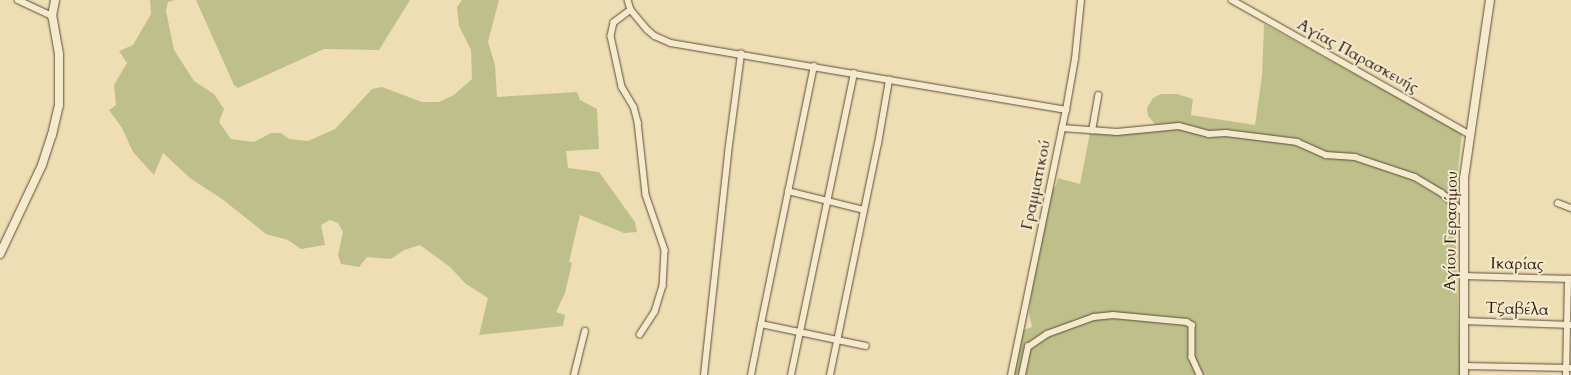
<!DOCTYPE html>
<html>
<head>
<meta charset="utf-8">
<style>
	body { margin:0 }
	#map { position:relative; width:1571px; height:375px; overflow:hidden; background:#efdeb3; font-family:Cardo,serif }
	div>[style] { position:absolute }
	.green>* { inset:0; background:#bec089 }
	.roads { filter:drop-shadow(0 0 1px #5a4c3a) drop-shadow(0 0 1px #5a4c3a) }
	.street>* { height:5.5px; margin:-2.75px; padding:0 2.75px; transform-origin:2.75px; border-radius:2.75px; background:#f5eace }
	.secondary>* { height:8px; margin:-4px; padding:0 4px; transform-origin:4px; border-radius:4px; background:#f5eace }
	span { translate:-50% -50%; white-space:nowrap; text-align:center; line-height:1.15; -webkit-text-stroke:4px #f5eace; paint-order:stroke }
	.street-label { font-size:16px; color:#291c11 }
</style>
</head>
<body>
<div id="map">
	<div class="green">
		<i style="clip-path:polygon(150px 0,175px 0,168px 2px,166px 11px,174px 50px,194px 81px,214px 94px,224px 109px,219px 122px,231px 139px,254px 142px,271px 133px,281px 133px,289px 139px,308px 141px,335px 129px,372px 89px,382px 87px,422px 102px,439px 102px,454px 95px,472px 79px,471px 50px,459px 26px,457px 7px,462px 0,499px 0,488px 42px,495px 65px,497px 97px,577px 92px,580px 100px,597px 109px,599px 149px,566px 151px,568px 168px,599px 172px,635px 222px,637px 232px,624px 233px,580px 215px,569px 262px,572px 263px,565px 293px,556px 312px,565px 315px,563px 326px,479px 335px,488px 298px,466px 284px,450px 267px,420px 245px,404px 250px,391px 259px,367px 257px,359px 267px,341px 264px,338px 255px,343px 232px,338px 223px,330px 220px,321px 225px,325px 245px,301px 249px,288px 240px,266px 234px,222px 199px,190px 178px,163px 153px,154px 175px,133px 152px,122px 128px,109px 110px,116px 105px,114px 85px,127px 63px,119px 51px,133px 45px,151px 14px)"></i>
		<i style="clip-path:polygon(196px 0,410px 0,379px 50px,324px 49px,238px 88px,234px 85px)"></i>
		<i style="clip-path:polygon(1264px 24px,1462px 133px,1455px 197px,1452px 199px,1414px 174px,1352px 155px,1326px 152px,1295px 140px,1208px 131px,1176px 123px,1156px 125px,1148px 116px,1147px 108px,1153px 98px,1161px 94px,1177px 94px,1193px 99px,1191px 115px,1255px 125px,1262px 76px)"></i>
		<i style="clip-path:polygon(1174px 127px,1205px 136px,1228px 136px,1289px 143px,1355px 160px,1413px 180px,1443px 198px,1455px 215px,1460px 375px,1013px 375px,1023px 330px,1032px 327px,1029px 313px,1031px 290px,1052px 189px,1056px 186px,1058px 178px,1080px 184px,1090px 133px,1115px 134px)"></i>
	</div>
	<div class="roads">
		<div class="street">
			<i style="left:18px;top:0;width:38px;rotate:25deg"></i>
			<i style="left:628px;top:0;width:10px;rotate:73deg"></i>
			<i style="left:631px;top:10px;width:26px;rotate:50deg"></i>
			<i style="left:648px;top:30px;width:9px;rotate:41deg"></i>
			<i style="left:655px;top:36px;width:17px;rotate:24deg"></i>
			<i style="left:671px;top:43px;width:401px;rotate:9.6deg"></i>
			<i style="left:1232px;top:0;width:274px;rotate:29.5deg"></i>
			<i style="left:631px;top:10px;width:21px;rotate:143deg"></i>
			<i style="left:614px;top:23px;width:13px;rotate:103deg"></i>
			<i style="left:611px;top:36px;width:52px;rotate:77.8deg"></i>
			<i style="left:622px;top:87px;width:23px;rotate:59deg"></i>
			<i style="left:634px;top:107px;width:16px;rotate:75deg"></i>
			<i style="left:638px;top:122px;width:73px;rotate:83.7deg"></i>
			<i style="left:646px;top:195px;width:58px;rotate:70.9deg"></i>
			<i style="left:665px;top:250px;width:36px;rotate:93deg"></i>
			<i style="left:663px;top:286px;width:27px;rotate:107deg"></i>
			<i style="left:655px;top:312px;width:27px;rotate:123deg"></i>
			<i style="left:1062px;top:128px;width:55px;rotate:4.2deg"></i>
			<i style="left:1117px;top:132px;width:62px;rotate:-5.5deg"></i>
			<i style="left:1179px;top:126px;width:31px;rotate:15deg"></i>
			<i style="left:1209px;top:134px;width:17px;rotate:-3deg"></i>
			<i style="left:1226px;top:133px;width:72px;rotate:7.2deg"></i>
			<i style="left:1297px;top:142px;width:32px;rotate:24deg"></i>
			<i style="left:1326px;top:155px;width:29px;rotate:4deg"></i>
			<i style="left:1355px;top:157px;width:63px;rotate:18.4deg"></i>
			<i style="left:1415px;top:177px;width:31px;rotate:31deg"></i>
			<i style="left:1442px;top:193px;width:28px;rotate:42deg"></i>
			<i style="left:1092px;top:131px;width:36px;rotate:-80deg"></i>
			<i style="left:788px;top:191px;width:78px;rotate:14deg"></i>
			<i style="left:1558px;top:203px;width:14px;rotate:21deg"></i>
			<i style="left:1463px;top:276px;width:108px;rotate:1.6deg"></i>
			<i style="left:1463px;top:321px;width:108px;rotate:2.1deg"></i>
			<i style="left:761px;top:324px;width:263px;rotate:-78.4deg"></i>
			<i style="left:1463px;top:366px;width:108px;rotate:1.1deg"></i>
			<i style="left:574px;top:375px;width:45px;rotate:-76deg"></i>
			<i style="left:704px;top:375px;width:223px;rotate:-83.8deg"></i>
			<i style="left:728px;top:153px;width:100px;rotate:-82.5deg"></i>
			<i style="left:751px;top:375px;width:52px;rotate:-78.9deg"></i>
			<i style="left:761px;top:324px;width:107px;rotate:11.8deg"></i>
			<i style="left:791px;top:375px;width:308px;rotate:-78.2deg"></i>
			<i style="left:830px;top:375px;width:236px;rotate:-78.3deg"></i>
			<i style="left:878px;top:144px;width:65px;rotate:-80.2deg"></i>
			<i style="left:1011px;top:375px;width:271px;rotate:-78.3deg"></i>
			<i style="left:1066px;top:110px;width:52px;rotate:-80deg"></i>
			<i style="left:1075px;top:59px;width:59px;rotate:-84.2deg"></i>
			<i style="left:1022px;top:375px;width:29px;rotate:-78deg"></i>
			<i style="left:1028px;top:347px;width:23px;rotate:-34deg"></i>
			<i style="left:1047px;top:334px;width:50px;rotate:-19.9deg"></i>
			<i style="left:1094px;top:317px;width:19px;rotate:-6deg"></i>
			<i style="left:1113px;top:315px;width:74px;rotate:5.4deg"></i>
			<i style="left:1187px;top:322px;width:6px;rotate:31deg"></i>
			<i style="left:1192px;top:325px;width:32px;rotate:90deg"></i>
			<i style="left:1192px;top:357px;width:20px;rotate:66deg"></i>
			<i style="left:1566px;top:375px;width:96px;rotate:-88.8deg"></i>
		</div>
		<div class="secondary">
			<i style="left:0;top:254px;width:98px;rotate:-64.7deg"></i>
			<i style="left:42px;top:165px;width:32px;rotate:-72deg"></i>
			<i style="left:52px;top:135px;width:31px;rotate:-77deg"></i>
			<i style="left:59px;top:105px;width:51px;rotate:-90deg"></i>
			<i style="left:59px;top:54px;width:39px;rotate:-100deg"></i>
			<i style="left:52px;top:16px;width:16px;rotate:-79deg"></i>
			<i style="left:1464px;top:375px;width:197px;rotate:-90deg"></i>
			<i style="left:1464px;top:178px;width:180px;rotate:-81.7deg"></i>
		</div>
	</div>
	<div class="street-label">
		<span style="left:1358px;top:56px;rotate:29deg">Αγίας Παρασκευής</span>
		<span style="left:1036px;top:185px;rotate:-78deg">Γραμματικού</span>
		<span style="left:1451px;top:231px;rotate:-89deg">Αγίου Γερασίμου</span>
		<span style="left:1517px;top:264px;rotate:1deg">Ικαρίας</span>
		<span style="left:1517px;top:309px;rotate:2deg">Τζαβέλα</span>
	</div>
</div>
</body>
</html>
